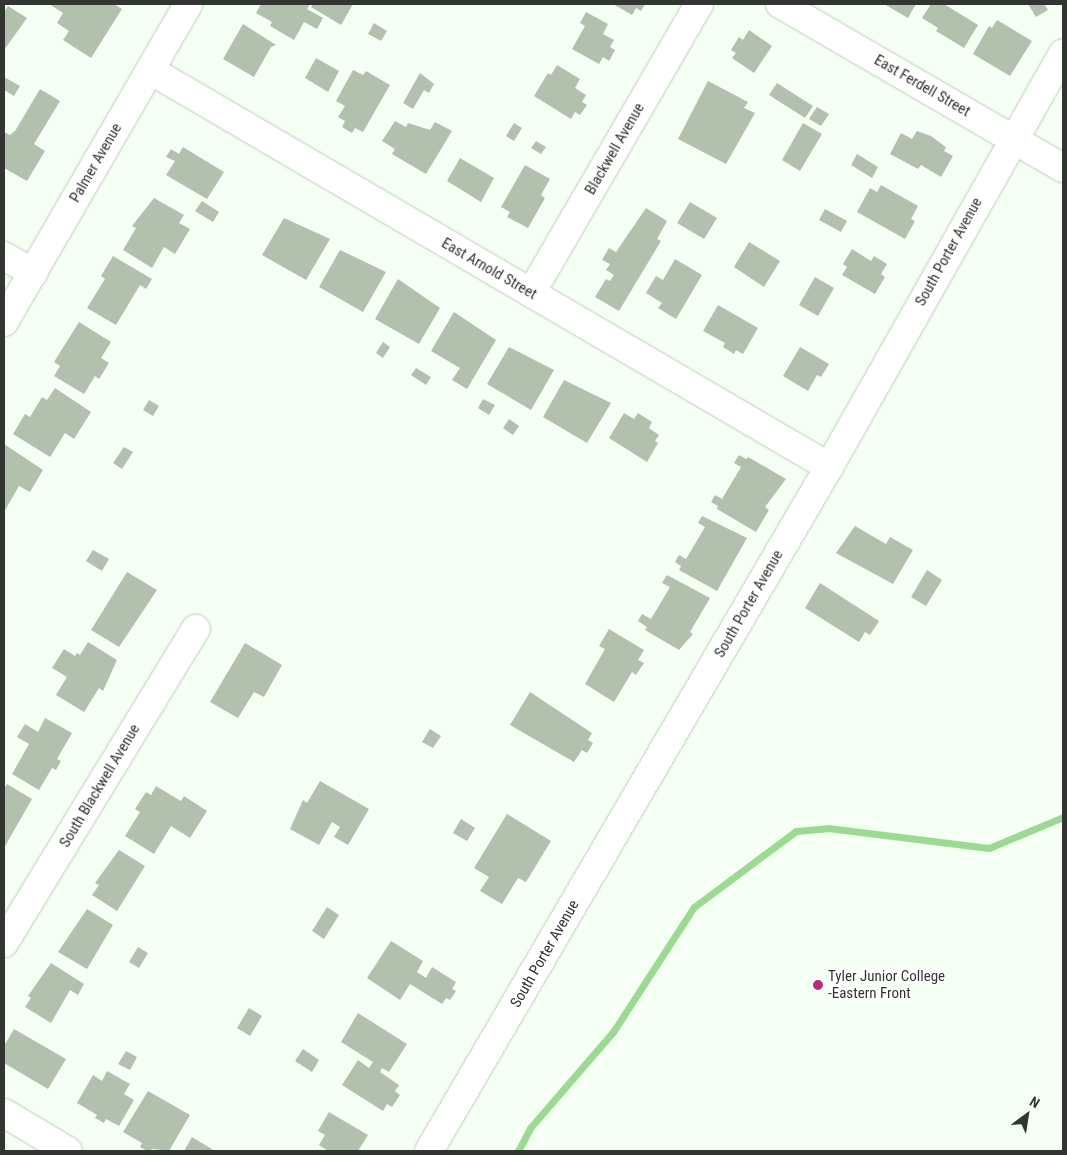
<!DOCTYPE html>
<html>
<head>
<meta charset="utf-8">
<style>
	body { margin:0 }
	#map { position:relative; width:1067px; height:1155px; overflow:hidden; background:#f5fff3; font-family:"Roboto Condensed",sans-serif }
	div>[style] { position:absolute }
	.stream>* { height:7px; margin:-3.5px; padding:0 3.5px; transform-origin:3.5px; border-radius:3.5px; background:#9cda93 }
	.building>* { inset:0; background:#b1c1ae }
	.roads { filter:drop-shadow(0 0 1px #becebb) drop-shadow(0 0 1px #becebb) }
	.minor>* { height:28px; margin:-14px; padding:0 14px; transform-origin:14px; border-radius:14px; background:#fff }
	.dots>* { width:14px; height:14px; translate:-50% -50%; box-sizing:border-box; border:2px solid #fff; border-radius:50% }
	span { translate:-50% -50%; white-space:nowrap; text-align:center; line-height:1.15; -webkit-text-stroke:5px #fff; paint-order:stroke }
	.street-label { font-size:15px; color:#313730 }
	.poi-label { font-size:15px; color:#313730 }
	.left { translate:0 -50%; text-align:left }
	.frame { position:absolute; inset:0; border:5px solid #313730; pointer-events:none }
	.north { position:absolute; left:1002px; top:1090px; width:50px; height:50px; -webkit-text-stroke:4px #fff; paint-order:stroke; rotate:31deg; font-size:14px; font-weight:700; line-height:20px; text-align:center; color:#313730 }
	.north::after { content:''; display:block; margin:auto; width:18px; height:22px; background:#313730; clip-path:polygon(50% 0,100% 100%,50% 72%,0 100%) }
</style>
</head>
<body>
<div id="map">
	<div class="stream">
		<i style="left:518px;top:1151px;width:26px;rotate:-62deg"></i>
		<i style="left:530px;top:1128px;width:127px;rotate:-49.2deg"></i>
		<i style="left:613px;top:1032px;width:149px;rotate:-57.1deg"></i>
		<i style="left:694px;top:907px;width:127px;rotate:-36.7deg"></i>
		<i style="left:796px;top:831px;width:32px;rotate:-5deg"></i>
		<i style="left:828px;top:828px;width:162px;rotate:7.1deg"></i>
		<i style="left:989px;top:848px;width:80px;rotate:-22.7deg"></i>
	</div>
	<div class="building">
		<i style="clip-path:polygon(49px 4px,114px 4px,122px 9px,91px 58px,63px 40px,69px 31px,57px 23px,63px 13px)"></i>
		<i style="clip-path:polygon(261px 4px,310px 4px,307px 9px,323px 18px,317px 29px,304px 22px,294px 40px,270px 26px,272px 22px,256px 13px)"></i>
		<i style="clip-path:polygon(313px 4px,353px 4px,341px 25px,311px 7px)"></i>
		<i style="clip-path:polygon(613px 4px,645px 4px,641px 11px,636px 8px,632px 15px)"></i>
		<i style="clip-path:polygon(884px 4px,916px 4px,908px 18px)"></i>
		<i style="clip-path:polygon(931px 4px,944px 4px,978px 25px,964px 48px,936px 31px,938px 28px,922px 18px)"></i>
		<i style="clip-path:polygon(1028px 4px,1044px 4px,1048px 10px,1036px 17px)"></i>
		<i style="clip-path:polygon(8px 6px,27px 18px,4px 50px,4px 12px)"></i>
		<i style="clip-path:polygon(586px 12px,608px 24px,603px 34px,614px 40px,610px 47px,615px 50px,609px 61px,603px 57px,599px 64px,572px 49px,585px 26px,580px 23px)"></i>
		<i style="clip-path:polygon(997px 20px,1032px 41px,1010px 76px,973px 54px,989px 26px,992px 28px)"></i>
		<i style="clip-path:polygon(374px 23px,387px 31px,381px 41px,368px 34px)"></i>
		<i style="clip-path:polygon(243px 24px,276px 45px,271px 47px,254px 77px,223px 59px)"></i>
		<i style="clip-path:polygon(749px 30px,772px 46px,754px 73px,732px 58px,736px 53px,731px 50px,739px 37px,743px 40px)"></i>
		<i style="clip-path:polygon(316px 58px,339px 71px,328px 92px,305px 78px)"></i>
		<i style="clip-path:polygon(557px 65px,580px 79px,575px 88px,586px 95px,582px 102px,587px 105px,580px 115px,575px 112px,571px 119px,534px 96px,548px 73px,551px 75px)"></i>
		<i style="clip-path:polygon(353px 70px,363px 75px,366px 71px,390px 85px,363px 132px,355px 128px,352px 133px,342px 127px,345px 121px,338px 117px,345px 106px,336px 101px)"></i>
		<i style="clip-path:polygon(420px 73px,434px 84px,429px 93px,424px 90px,413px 109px,403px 103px)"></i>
		<i style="clip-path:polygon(4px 77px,20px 86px,14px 96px,4px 90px)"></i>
		<i style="clip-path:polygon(708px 81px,748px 102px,744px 108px,755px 113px,726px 164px,678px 139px)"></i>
		<i style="clip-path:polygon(777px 83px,813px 106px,805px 118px,769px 95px)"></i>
		<i style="clip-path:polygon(40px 89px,60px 101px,34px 144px,45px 151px,27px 181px,4px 168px,4px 132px,10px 135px,15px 131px)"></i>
		<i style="clip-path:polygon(817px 107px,829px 114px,821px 126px,809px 119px)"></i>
		<i style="clip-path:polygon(395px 121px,406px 127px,408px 123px,430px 130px,435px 122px,452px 131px,426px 174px,392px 154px,395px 149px,382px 141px)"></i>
		<i style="clip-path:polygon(514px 123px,522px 128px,514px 141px,506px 136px)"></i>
		<i style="clip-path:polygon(803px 123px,822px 134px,800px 171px,782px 160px)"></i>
		<i style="clip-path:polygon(917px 131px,931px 136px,946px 147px,944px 151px,953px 156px,941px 177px,921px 165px,918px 169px,890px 154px,901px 133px,912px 139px)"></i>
		<i style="clip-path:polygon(536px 141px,546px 147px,541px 154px,531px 148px)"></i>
		<i style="clip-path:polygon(183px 147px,224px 172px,207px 199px,166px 175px,175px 161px,166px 157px,171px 149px,179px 154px)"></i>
		<i style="clip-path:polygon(857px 154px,878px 167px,872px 178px,851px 165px)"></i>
		<i style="clip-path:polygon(460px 158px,494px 178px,481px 202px,447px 181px)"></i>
		<i style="clip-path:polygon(525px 165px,550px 179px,541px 195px,545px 198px,528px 228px,507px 217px,510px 212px,501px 207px)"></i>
		<i style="clip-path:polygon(881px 185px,918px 206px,911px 219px,915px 221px,905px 239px,857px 212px,870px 188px,877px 192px)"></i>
		<i style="clip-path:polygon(154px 198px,184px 215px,179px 223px,190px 229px,175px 254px,164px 247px,152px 268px,123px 250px,136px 228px,132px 226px)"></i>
		<i style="clip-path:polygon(202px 201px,219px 212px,213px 222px,195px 211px)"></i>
		<i style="clip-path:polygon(690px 202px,717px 218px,704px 239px,677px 223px)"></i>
		<i style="clip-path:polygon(646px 208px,667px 221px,657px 239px,661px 241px,619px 311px,595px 297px,606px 279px,610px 281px,614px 275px,606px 270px,610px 264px,602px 260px,609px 248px,616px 252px)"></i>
		<i style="clip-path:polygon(825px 209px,847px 221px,841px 232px,819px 220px)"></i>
		<i style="clip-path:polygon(284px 218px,330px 239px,306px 280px,262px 255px)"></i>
		<i style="clip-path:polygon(749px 242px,780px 261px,764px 287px,734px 267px)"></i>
		<i style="clip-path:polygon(852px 249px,871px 261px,874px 256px,887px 264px,881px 274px,885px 277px,875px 294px,842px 275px,847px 267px,843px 264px)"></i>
		<i style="clip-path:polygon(340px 250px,386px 272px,363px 312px,319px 287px)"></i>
		<i style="clip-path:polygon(113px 256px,152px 279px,146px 289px,140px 285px,116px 325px,87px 308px,105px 279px,101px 276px)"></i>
		<i style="clip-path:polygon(675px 259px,702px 275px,676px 319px,658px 308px,662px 303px,646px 293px,656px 276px,663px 280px)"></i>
		<i style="clip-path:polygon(815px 277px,834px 288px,818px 316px,799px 305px)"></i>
		<i style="clip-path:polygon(398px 279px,440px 308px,419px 344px,375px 319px)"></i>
		<i style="clip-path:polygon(718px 305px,758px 328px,743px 354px,736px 350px,734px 354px,723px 347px,725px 343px,703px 331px)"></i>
		<i style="clip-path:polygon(454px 312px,496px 340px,467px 389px,452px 380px,460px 368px,431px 351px)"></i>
		<i style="clip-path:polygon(79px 322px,111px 342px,101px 358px,109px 363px,99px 379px,95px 376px,84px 394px,54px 376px,60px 366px,54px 362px)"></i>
		<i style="clip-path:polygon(383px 342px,390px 347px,383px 358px,376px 353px)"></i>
		<i style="clip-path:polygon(509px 347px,554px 370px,531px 410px,487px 384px)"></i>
		<i style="clip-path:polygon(800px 347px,829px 364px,821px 377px,817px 375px,808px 391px,783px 376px)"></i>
		<i style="clip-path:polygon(416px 368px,431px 377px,426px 385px,411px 375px)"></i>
		<i style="clip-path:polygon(564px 380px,611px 403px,587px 443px,543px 417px)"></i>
		<i style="clip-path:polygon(55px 388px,91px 412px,74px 439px,65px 433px,50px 457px,13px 434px,25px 414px,30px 417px,42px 397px,47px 400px)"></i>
		<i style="clip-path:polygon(483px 399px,495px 405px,489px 415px,478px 408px)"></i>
		<i style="clip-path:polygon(149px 400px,159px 406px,153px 416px,143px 410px)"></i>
		<i style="clip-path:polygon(624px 413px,634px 419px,638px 413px,652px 422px,649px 428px,659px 435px,655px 441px,658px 443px,647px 462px,609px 438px)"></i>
		<i style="clip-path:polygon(509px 419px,519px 426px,513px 435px,503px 428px)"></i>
		<i style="clip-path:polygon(4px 444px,43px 470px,30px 492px,19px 486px,4px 512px)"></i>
		<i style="clip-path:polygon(124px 447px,133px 452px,122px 469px,113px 463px)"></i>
		<i style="clip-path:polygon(739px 455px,746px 459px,748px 457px,786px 479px,765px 507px,769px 510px,756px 532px,717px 509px,718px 506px,711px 502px,715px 495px,722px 499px,741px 467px,734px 463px)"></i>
		<i style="clip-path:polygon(702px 516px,747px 538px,717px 591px,679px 570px,681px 566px,675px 562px,679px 555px,686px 559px,705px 527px,698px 523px)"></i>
		<i style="clip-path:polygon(855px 526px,886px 544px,890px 537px,913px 550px,893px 584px,836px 553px)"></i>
		<i style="clip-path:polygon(93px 550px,109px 559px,102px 571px,86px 561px)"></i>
		<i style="clip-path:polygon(927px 570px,942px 580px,926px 606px,911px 597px)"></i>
		<i style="clip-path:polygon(127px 572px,157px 590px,119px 647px,91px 630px)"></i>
		<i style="clip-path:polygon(667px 575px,710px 598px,690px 632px,693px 634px,679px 650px,645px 630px,647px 627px,638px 621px,642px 614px,651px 619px,670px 587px,662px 583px)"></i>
		<i style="clip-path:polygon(820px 583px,879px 621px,870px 635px,865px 632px,859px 642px,805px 608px)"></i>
		<i style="clip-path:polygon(609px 629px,644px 650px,638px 660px,644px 663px,636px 675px,632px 672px,614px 702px,585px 684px,605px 649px,599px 646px)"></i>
		<i style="clip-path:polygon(88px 642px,117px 660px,103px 691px,99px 688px,84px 712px,56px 695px,67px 677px,52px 668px,64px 649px,75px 656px,77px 653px,80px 655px)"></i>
		<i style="clip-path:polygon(245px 643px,282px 665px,264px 697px,254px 692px,238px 718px,210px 702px)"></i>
		<i style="clip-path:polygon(530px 692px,592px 733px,588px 740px,593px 743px,587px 753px,582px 750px,574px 762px,510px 725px)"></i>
		<i style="clip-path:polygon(45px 718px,72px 733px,57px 759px,61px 761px,56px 770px,52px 768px,39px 790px,12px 774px,29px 744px,17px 737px,25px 724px,38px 732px)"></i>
		<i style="clip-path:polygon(430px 729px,441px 736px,433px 748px,422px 742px)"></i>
		<i style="clip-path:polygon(320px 781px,369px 809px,348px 845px,334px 837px,340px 827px,332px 822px,319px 845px,290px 829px,303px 800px,307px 803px)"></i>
		<i style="clip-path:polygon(7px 784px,32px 799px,4px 848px,4px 789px)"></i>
		<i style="clip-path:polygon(156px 786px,181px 801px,184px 796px,207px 811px,190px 838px,171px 826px,154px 854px,125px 836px,140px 812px,135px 809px,146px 792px,151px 795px)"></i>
		<i style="clip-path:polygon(507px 814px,551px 841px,526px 882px,518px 878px,502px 904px,480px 891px,489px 877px,474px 868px)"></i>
		<i style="clip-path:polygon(461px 819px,475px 828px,467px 841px,453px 833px)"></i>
		<i style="clip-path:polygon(119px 850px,145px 866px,117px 911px,92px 895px,99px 885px,95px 883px)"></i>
		<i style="clip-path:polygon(327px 907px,339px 915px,324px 939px,312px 931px)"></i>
		<i style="clip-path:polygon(87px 909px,113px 925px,87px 969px,58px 952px)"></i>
		<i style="clip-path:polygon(391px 941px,423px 961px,417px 972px,426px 978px,432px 967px,456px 982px,452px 989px,456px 991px,450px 1000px,446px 998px,442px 1004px,410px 984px,400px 1000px,367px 978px)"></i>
		<i style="clip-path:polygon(138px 947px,148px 953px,139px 968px,129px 962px)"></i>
		<i style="clip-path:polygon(51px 963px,84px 984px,78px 995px,70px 990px,51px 1023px,25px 1007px,31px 998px,28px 996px)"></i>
		<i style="clip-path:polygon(249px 1008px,262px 1016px,250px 1036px,237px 1028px)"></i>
		<i style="clip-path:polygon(358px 1013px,407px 1044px,389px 1072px,382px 1068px,380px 1072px,399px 1085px,395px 1091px,400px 1095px,392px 1107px,387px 1104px,383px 1111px,342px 1085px,358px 1060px,369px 1068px,373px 1062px,341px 1042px)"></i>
		<i style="clip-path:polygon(14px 1029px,66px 1059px,48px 1089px,4px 1063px,4px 1046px)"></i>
		<i style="clip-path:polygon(303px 1049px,319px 1060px,312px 1072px,295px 1061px)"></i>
		<i style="clip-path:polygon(126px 1051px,137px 1057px,130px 1070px,118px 1064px)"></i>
		<i style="clip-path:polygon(107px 1071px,130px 1084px,124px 1094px,134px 1100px,119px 1126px,106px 1119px,104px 1123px,95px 1118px,97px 1115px,77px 1103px,93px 1075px,102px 1081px)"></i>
		<i style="clip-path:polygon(148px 1091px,190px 1115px,169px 1151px,153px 1149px,147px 1151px,140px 1147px,142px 1143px,123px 1132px)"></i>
		<i style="clip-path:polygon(329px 1112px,368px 1135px,358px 1151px,328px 1151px,319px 1145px,325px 1135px,318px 1131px)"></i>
		<i style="clip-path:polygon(192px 1137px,215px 1151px,184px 1151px)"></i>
	</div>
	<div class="roads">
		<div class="minor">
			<i style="left:780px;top:4px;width:327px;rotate:30.1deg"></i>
			<i style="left:150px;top:70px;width:787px;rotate:30.31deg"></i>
			<i style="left:4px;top:256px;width:34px;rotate:30deg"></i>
			<i style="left:531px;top:293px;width:334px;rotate:-59.8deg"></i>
			<i style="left:4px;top:322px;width:367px;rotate:-59.9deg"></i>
			<i style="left:4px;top:943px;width:368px;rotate:-58.6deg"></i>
			<i style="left:4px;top:1113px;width:74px;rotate:30.7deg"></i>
			<i style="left:429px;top:1151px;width:792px;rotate:-59.68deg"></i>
			<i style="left:829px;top:467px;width:475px;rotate:-60.5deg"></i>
		</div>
	</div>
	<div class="dots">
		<i style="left:818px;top:985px;background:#b33079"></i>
	</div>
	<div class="street-label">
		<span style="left:922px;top:86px;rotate:30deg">East Ferdell Street</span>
		<span style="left:615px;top:149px;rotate:-60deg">Blackwell Avenue</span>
		<span style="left:96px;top:163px;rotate:-60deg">Palmer Avenue</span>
		<span style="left:949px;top:252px;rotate:-61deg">South Porter Avenue</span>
		<span style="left:489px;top:269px;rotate:30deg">East Arnold Street</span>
		<span style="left:749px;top:604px;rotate:-60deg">South Porter Avenue</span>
		<span style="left:100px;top:786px;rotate:-59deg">South Blackwell Avenue</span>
		<span style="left:545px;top:954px;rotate:-60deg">South Porter Avenue</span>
	</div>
	<div class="poi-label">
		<span class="left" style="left:828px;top:985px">Tyler Junior College<br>-Eastern Front</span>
	</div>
	<div class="frame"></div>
	<div class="north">N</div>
</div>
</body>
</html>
